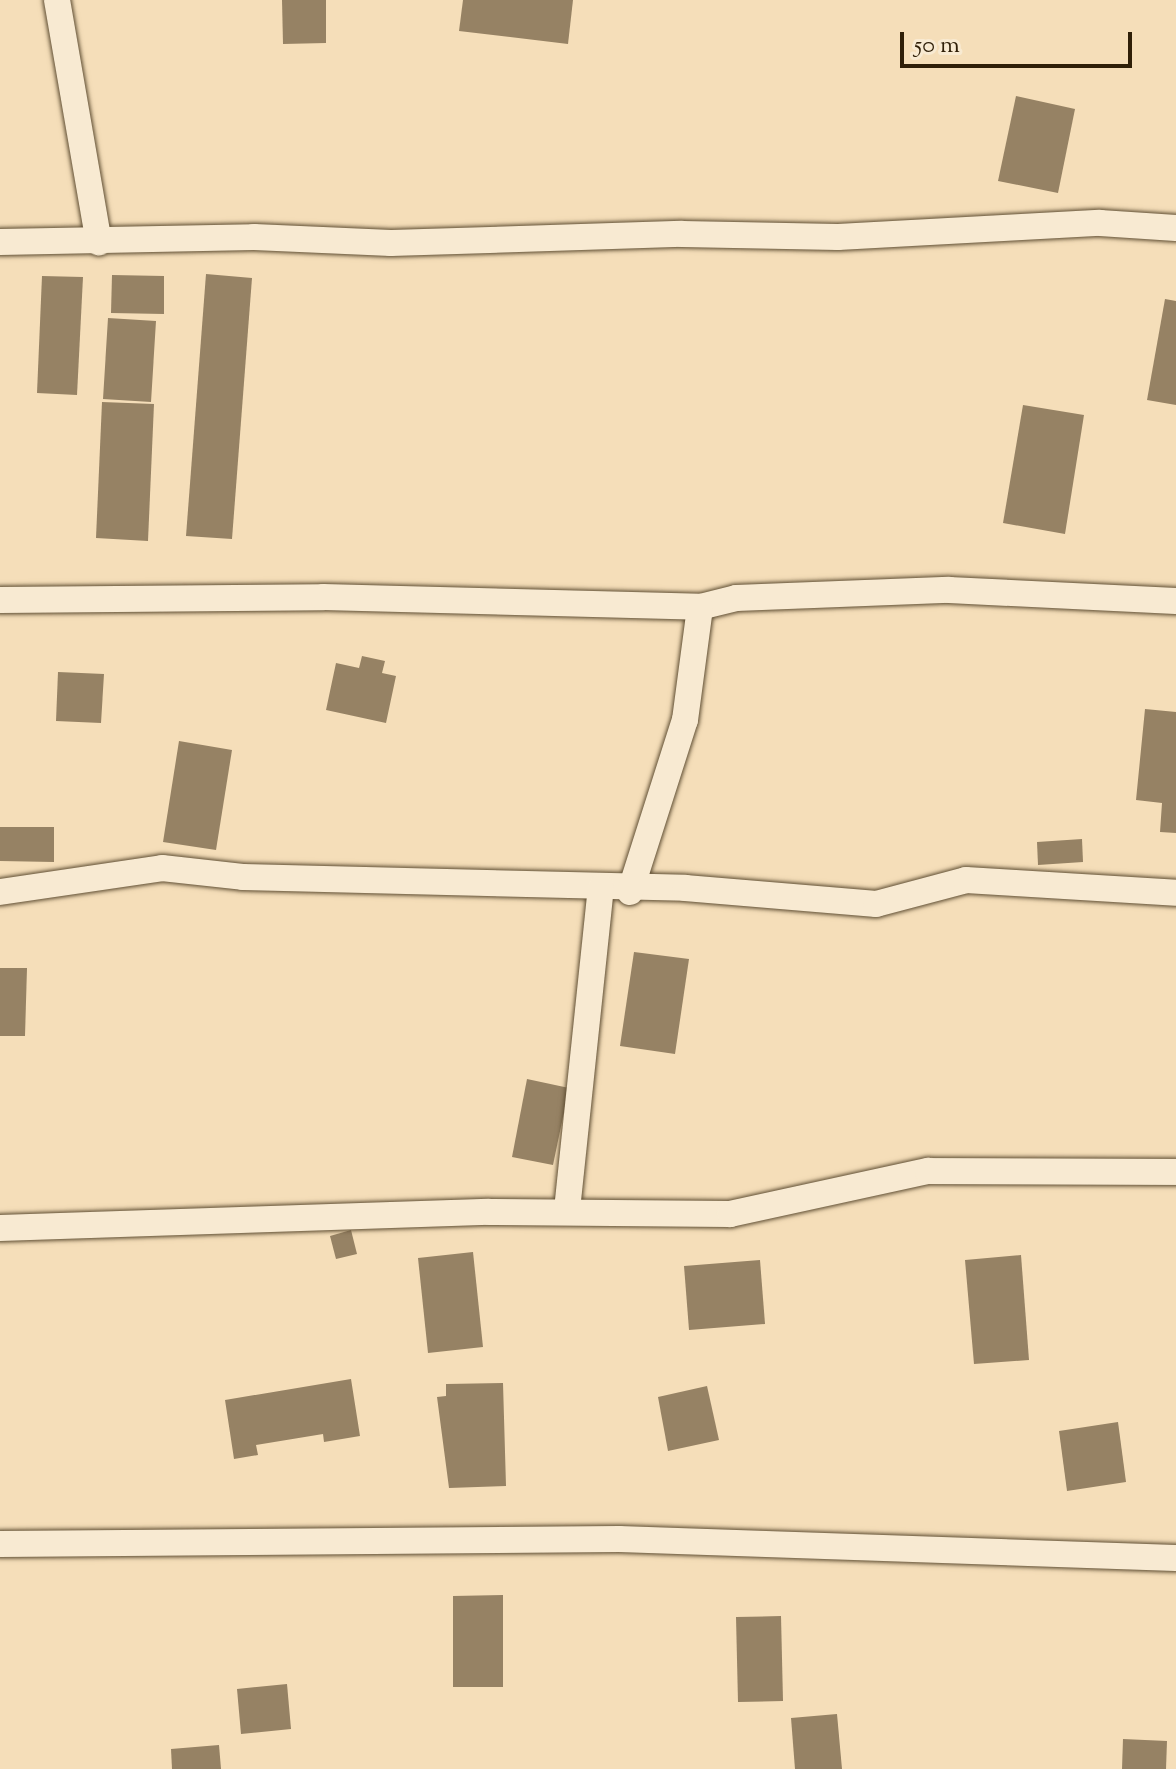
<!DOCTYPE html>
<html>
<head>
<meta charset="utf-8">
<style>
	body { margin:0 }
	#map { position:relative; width:1176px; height:1769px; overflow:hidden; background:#f5deb9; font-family:"Sorts Mill Goudy",serif }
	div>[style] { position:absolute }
	.building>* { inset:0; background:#968264 }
	.roads { filter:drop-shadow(0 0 2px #604f34) drop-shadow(0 0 2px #604f34) }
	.minor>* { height:26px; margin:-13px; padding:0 13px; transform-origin:13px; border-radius:13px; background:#f8ead2 }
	span { translate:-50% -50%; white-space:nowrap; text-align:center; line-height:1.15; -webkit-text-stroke:6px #f8ead2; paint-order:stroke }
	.scale { position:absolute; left:900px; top:32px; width:232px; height:36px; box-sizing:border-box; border:4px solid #2f1f08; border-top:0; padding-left:10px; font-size:24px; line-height:28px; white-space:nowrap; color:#2f1f08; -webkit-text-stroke:6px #f8ead2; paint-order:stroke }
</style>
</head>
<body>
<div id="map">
	<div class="building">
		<i style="clip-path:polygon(282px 0,326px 0,326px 43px,283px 44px)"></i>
		<i style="clip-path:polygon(463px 0,573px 0,568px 44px,459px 31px)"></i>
		<i style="clip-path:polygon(1016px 96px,1075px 109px,1058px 193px,998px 181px)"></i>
		<i style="clip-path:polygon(206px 274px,252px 278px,232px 539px,186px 536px)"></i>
		<i style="clip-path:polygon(112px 275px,164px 276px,164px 314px,111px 313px)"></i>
		<i style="clip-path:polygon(42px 276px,83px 277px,77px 395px,37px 393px)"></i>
		<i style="clip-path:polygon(1165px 299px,1176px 301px,1176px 405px,1147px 400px)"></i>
		<i style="clip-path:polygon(108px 318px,156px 321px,151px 402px,103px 399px)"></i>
		<i style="clip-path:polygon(102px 402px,154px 404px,148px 541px,96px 538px)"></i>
		<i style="clip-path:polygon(1023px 405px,1084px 415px,1065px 534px,1003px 523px)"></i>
		<i style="clip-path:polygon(362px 656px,385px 661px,382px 673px,396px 676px,386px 723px,326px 710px,336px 663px,359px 668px)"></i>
		<i style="clip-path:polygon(58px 672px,104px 674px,101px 723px,56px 721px)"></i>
		<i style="clip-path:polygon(1145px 709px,1176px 712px,1176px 833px,1160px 832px,1162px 803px,1136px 800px)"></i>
		<i style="clip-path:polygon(179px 741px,232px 750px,216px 850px,163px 842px)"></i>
		<i style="clip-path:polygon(0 827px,54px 827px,54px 862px,0 861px)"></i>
		<i style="clip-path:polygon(1082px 839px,1083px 862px,1038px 865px,1037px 842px)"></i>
		<i style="clip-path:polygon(634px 952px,689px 959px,675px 1054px,620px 1046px)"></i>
		<i style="clip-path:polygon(0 968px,27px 968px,25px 1036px,0 1036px)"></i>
		<i style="clip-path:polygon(527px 1079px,569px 1088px,553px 1165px,512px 1157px)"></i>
		<i style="clip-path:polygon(351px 1230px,357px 1254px,336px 1259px,330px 1236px)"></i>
		<i style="clip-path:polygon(473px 1252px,483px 1347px,428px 1353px,418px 1258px)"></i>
		<i style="clip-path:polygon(1021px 1255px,1029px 1360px,974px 1364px,965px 1260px)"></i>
		<i style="clip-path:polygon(760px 1260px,765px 1324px,689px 1330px,684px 1266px)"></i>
		<i style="clip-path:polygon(351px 1379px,360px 1436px,324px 1442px,323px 1434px,256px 1445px,258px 1455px,234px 1459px,225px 1400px)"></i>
		<i style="clip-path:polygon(503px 1383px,506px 1486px,449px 1488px,437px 1397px,446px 1396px,446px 1384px)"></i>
		<i style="clip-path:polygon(707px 1386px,719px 1440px,668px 1451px,658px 1397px)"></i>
		<i style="clip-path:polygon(1118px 1422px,1126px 1482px,1067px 1491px,1059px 1431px)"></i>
		<i style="clip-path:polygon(503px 1595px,503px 1687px,453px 1687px,453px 1596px)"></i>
		<i style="clip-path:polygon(781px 1616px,783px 1701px,738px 1702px,736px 1617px)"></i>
		<i style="clip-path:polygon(287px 1684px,291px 1729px,241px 1734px,237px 1689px)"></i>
		<i style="clip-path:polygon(837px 1714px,842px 1769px,795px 1769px,791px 1718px)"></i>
		<i style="clip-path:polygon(1123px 1739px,1167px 1741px,1166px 1769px,1122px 1769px)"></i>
		<i style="clip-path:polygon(219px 1745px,221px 1769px,172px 1769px,171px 1749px)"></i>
	</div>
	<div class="roads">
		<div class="minor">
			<i style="left:57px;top:0;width:246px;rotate:80.2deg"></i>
			<i style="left:0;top:242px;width:254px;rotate:-1.1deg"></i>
			<i style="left:254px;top:237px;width:137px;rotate:2.5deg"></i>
			<i style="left:391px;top:243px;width:291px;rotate:-1.8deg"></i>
			<i style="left:682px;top:234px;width:156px;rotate:1.1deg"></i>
			<i style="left:838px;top:237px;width:262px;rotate:-3.1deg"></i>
			<i style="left:1100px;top:223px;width:76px;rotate:3.8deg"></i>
			<i style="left:0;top:600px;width:323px;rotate:-0.5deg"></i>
			<i style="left:323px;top:597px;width:377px;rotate:1.5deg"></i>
			<i style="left:700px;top:607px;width:37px;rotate:-14deg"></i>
			<i style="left:736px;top:598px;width:213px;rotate:-2.2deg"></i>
			<i style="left:949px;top:590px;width:227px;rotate:2.8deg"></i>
			<i style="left:0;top:892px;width:164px;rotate:-8.4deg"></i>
			<i style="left:162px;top:868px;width:81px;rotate:6.3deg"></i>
			<i style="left:243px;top:877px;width:442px;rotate:1.4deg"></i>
			<i style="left:685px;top:888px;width:192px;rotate:4.8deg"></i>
			<i style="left:876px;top:904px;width:93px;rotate:-14.9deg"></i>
			<i style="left:966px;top:880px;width:210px;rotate:3.5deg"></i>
			<i style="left:630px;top:892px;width:181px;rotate:-72.3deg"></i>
			<i style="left:685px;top:720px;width:114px;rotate:-82.4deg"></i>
			<i style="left:567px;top:1210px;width:324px;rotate:-84deg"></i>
			<i style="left:0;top:1228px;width:489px;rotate:-1.9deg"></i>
			<i style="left:489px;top:1212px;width:241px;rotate:0.5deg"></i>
			<i style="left:730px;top:1214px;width:203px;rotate:-12.3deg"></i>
			<i style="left:928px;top:1171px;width:248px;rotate:0.2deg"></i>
			<i style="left:0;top:1544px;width:619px;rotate:-0.46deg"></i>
			<i style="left:619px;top:1539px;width:557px;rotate:1.95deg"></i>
		</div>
	</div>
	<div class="scale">50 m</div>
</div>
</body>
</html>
